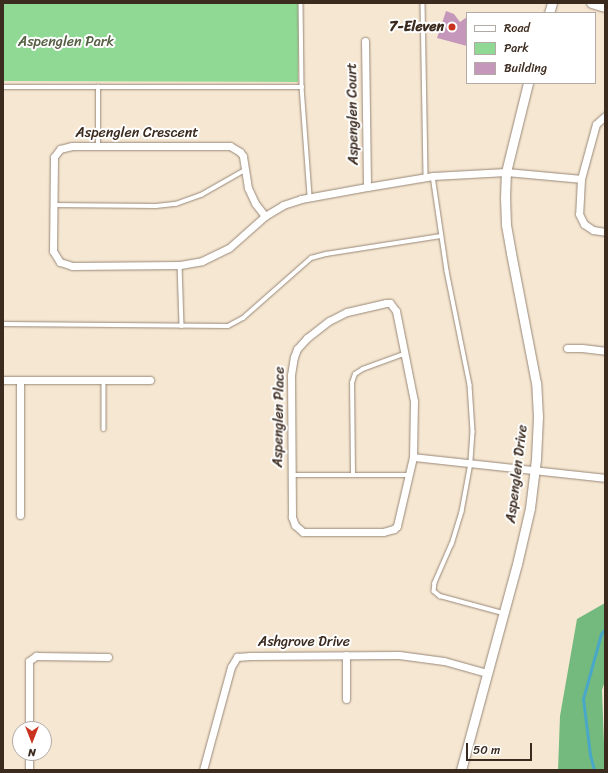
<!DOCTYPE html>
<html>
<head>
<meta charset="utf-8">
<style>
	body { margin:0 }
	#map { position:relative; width:608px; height:773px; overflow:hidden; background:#f6e7d2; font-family:Sriracha,sans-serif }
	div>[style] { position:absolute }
	.green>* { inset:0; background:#90d994 }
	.forest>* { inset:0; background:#74b97e }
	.stream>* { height:2.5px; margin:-1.25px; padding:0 1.25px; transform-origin:1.25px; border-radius:1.25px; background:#49a8c8 }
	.building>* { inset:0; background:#c598bb }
	.roads { filter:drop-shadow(0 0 1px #988878) drop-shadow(0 0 1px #988878) }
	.service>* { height:3.5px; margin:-1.75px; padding:0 1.75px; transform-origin:1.75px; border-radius:1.75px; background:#fff }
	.minor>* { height:7px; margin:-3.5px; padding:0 3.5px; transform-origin:3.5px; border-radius:3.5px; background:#fff }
	.tertiary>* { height:9px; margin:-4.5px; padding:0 4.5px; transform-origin:4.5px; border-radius:4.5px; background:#fff }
	.secondary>* { height:10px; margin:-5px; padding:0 5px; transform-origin:5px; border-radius:5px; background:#fff }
	.dots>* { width:11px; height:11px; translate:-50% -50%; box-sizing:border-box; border:2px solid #fff; border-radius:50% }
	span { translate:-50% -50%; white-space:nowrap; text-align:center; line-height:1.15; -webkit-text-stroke:4px #fff; paint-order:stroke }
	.poi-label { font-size:14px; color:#3b2a1e; font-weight:700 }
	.right { translate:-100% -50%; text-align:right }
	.park-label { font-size:14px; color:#545f41 }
	.street-label { font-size:14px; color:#3b2a1e }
	.frame { position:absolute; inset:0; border:4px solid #3b2a1e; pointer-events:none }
	.legend { position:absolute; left:466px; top:12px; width:130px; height:72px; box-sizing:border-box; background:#fff; border:1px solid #b1aaa5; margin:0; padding:5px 7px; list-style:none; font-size:12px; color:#3b2a1e }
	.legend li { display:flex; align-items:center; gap:8px; height:20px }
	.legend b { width:20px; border:1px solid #b1aaa5 }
	.north { position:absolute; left:12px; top:721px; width:40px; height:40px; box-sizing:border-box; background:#fff; border:1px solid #b1aaa5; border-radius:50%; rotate:180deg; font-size:11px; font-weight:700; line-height:16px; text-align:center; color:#3b2a1e }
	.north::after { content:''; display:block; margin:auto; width:14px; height:18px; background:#c8321e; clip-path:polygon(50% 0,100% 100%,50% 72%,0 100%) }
	.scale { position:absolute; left:466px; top:743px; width:66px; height:18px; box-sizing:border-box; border:2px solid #3b2a1e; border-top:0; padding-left:5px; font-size:12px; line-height:14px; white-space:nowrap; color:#3b2a1e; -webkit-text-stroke:3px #fff; paint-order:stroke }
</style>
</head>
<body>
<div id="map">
	<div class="green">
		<i style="clip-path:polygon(3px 3px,299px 3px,298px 82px,3px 81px)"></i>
	</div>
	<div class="forest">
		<i style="clip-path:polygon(605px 603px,605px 681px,602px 690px,605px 770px,558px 770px,560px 716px,577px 619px)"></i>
	</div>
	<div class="stream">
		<i style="left:594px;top:770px;width:16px;rotate:-105deg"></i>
		<i style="left:590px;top:755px;width:56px;rotate:-97.1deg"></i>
		<i style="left:583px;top:699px;width:67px;rotate:-74.5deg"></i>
		<i style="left:601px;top:634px;width:6px;rotate:-51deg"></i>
	</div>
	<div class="building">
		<i style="clip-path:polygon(446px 11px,454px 14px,460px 22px,467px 17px,467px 46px,437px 38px)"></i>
	</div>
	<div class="roads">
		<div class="service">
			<i style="left:301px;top:3px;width:84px;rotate:89.3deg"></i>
			<i style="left:302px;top:87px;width:110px;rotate:85.8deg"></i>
			<i style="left:423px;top:3px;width:174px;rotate:89deg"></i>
			<i style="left:3px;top:87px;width:299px"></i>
			<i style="left:98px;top:146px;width:59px;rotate:-90deg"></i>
			<i style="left:433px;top:176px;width:96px;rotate:81.6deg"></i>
			<i style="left:447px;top:271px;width:116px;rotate:78.6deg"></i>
			<i style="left:470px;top:385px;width:47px;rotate:86.3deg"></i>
			<i style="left:473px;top:432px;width:31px;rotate:94deg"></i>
			<i style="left:471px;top:463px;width:50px;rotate:100.4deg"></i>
			<i style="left:462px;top:512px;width:34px;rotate:107deg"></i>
			<i style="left:452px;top:544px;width:43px;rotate:113.6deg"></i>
			<i style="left:435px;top:583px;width:8px;rotate:97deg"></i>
			<i style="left:434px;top:591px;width:8px;rotate:40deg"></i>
			<i style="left:440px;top:596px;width:65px;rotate:15.1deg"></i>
			<i style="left:53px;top:205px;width:103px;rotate:0.6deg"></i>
			<i style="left:156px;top:206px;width:20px;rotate:-6deg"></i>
			<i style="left:176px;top:204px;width:27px;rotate:-20deg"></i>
			<i style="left:201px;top:195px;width:51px;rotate:-29.6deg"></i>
			<i style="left:180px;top:265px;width:61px;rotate:88.1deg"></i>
			<i style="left:3px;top:324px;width:225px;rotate:0.5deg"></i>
			<i style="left:228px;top:326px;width:17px;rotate:-28deg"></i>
			<i style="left:243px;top:318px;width:91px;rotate:-41.4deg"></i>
			<i style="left:311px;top:258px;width:16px;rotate:-15deg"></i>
			<i style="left:326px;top:254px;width:116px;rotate:-8.9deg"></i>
			<i style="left:104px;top:380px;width:49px;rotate:90deg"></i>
			<i style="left:292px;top:475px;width:117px"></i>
			<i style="left:353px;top:475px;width:92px;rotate:-90.6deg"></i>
			<i style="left:352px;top:383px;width:9px;rotate:-72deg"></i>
			<i style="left:355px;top:374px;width:9px;rotate:-32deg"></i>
			<i style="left:363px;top:369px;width:44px;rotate:-20.1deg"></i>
		</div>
		<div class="minor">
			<i style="left:365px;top:41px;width:146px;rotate:89.2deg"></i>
			<i style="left:605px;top:116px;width:12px;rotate:138deg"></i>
			<i style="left:596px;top:124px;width:57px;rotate:105.3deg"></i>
			<i style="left:581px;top:179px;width:35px;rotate:93deg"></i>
			<i style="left:579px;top:214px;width:11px;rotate:63deg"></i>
			<i style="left:584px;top:224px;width:11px;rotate:34deg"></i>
			<i style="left:593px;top:230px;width:12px;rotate:9deg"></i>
			<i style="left:265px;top:216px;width:16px;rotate:-128deg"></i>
			<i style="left:255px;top:203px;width:17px;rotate:-115deg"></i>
			<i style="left:248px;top:188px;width:32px;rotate:-99deg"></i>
			<i style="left:243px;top:156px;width:5px;rotate:-127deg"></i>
			<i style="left:240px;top:152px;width:12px;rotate:-149deg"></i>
			<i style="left:230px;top:146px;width:158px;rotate:180deg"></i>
			<i style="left:72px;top:146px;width:12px;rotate:166deg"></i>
			<i style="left:60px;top:149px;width:10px;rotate:127deg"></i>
			<i style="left:54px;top:157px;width:94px;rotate:90.6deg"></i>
			<i style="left:53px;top:251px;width:13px;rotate:58deg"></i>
			<i style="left:60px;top:262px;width:13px;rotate:18deg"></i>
			<i style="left:72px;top:266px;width:108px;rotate:-0.5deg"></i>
			<i style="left:180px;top:265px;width:22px;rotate:-10deg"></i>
			<i style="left:202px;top:261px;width:30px;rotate:-26deg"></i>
			<i style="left:229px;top:248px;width:48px;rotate:-41.6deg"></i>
			<i style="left:265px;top:216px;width:21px;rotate:-31deg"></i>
			<i style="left:283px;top:205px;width:19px;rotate:-18deg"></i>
			<i style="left:301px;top:199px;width:67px;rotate:-10.3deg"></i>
			<i style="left:367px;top:187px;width:67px;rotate:-9.5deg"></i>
			<i style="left:433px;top:176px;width:73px;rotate:-3.1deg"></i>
			<i style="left:506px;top:172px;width:75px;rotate:5.3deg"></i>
			<i style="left:386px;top:303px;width:4px"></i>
			<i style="left:390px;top:303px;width:10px;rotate:53deg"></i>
			<i style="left:396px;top:311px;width:92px;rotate:78.7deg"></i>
			<i style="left:414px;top:401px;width:56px;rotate:91deg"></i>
			<i style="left:413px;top:457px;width:71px;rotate:103.1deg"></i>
			<i style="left:397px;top:526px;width:4px;rotate:135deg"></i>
			<i style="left:394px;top:529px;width:11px;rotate:165deg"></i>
			<i style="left:383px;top:532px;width:80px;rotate:180deg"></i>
			<i style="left:303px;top:532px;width:11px;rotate:-139deg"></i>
			<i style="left:295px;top:525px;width:9px;rotate:-111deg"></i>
			<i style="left:292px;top:517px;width:142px;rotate:-90.4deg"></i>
			<i style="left:291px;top:375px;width:18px;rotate:-81deg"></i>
			<i style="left:294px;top:357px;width:9px;rotate:-69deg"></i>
			<i style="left:297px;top:349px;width:15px;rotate:-48deg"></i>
			<i style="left:307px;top:338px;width:28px;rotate:-38deg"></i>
			<i style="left:329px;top:321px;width:20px;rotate:-27deg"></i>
			<i style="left:347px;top:312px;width:40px;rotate:-13deg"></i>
			<i style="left:567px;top:348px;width:15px"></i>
			<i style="left:582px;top:348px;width:23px;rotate:7deg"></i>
			<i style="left:3px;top:380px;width:147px"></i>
			<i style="left:20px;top:380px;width:135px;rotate:90deg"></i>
			<i style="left:413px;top:457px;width:193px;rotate:6.2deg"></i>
			<i style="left:346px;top:699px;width:44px;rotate:-90deg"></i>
			<i style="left:29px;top:729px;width:68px;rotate:-90deg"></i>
			<i style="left:29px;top:661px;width:9px;rotate:-36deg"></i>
			<i style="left:36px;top:656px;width:72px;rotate:0.8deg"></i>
			<i style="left:29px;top:770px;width:17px;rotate:-90deg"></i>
			<i style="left:203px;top:770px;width:107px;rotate:-74.8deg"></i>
			<i style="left:231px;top:667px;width:12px;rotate:-59deg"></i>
			<i style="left:237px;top:657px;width:13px;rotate:-4deg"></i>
			<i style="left:250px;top:656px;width:149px;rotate:-0.4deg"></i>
			<i style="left:399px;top:655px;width:45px;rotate:7.6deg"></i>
			<i style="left:444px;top:661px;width:45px;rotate:15.6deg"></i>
		</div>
		<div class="tertiary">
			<i style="left:549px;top:13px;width:10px;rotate:-73deg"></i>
			<i style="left:461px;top:770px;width:213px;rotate:-74.8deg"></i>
			<i style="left:517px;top:564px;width:57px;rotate:-76.9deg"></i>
			<i style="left:530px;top:508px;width:49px;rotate:-83deg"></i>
			<i style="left:536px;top:459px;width:42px;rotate:-87.3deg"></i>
			<i style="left:538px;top:417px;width:34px;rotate:-93deg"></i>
			<i style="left:536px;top:383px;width:132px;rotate:-100.9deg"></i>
			<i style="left:511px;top:253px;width:28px;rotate:-100deg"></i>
			<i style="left:506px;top:225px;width:27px;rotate:-92deg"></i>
			<i style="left:505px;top:198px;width:26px;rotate:-88deg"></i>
			<i style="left:506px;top:172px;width:92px;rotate:-76.1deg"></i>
		</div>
		<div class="secondary">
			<i style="left:592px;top:3px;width:14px;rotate:17deg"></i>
		</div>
	</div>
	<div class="dots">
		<i style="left:452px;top:27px;background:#c8321e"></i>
	</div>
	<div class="poi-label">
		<span class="right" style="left:444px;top:27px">7-Eleven</span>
	</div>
	<div class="park-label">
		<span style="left:66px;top:42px">Aspenglen Park</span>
	</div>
	<div class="street-label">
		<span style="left:353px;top:114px;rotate:-91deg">Aspenglen Court</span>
		<span style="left:137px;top:133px">Aspenglen Crescent</span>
		<span style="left:279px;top:417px;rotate:-89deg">Aspenglen Place</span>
		<span style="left:517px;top:474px;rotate:-83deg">Aspenglen Drive</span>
		<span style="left:304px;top:642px">Ashgrove Drive</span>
	</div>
	<div class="frame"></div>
	<ul class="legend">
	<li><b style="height:5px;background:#fff"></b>Road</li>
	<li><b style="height:11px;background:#90d994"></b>Park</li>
	<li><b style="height:11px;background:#c598bb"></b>Building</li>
	</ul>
	<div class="north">N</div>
	<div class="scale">50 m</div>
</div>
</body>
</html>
